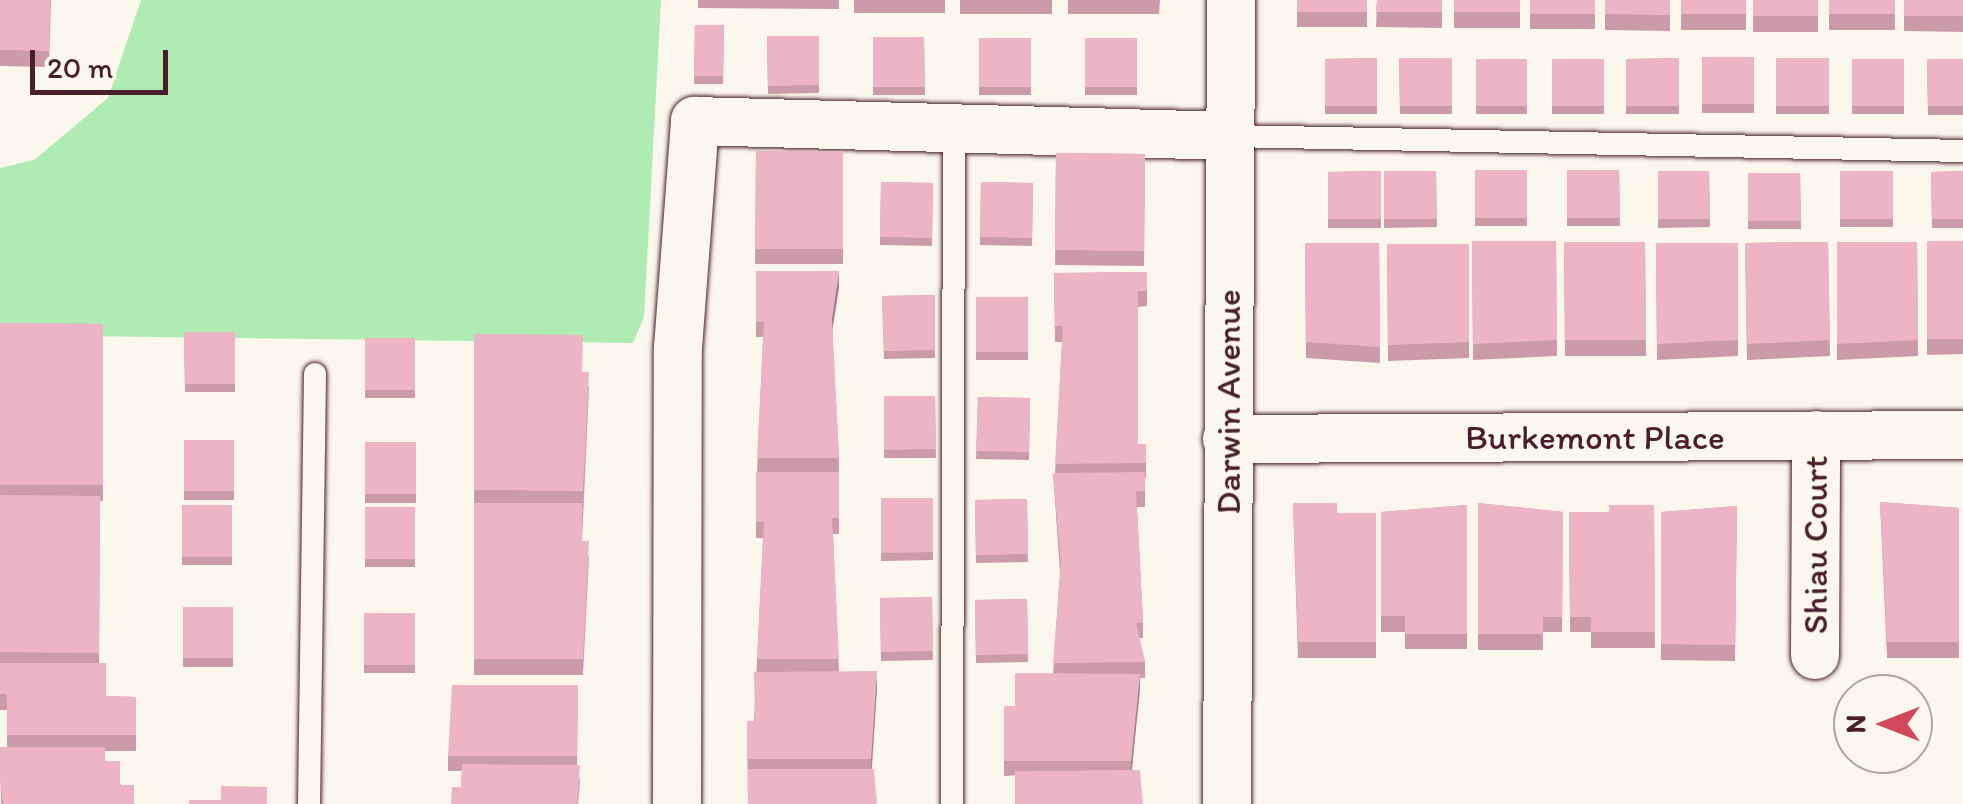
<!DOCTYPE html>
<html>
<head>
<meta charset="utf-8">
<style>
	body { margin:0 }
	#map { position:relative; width:1963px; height:804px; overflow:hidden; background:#fbf7ec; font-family:Itim,sans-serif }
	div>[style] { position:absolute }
	.green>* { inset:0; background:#aeecb3 }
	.roads { filter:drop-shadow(0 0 2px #4a1f2b) drop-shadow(0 0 2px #4a1f2b) }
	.service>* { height:22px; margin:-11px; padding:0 11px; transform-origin:11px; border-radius:11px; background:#fbf7ec }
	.minor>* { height:48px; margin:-24px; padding:0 24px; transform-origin:24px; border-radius:24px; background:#fbf7ec }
	.wall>* { inset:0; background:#cc9baa }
	.shaded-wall>* { inset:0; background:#a67e8b }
	.building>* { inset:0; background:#edb4c6 }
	span { translate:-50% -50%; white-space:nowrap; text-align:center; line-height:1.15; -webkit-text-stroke:9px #fbf7ec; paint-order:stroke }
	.street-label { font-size:35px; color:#4a1f2b }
	.north { position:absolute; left:1833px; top:674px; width:100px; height:100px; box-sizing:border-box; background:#fbf7ec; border:2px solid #b4a19f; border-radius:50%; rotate:270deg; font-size:28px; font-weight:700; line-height:40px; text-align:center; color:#4a1f2b }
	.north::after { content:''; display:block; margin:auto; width:35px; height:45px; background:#d1495b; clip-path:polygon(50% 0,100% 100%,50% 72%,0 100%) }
	.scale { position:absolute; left:30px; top:50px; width:138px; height:45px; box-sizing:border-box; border:5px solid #4a1f2b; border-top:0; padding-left:12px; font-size:30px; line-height:35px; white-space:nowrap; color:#4a1f2b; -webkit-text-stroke:8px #fbf7ec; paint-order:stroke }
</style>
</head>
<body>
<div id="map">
	<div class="green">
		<i style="clip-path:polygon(141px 0,661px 0,644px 317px,633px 343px,0 335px,0 168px,34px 160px,108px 98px)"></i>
	</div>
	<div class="roads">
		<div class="service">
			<i style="left:1230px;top:136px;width:733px;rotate:1.17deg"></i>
			<i style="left:309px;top:804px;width:430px;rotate:-89.2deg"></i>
			<i style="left:952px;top:804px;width:677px;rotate:-89.83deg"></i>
		</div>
		<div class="minor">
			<i style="left:1227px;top:439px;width:736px;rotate:-0.31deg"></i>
			<i style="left:1815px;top:655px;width:220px;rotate:-89.7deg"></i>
			<i style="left:677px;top:804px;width:456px;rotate:-89.9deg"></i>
			<i style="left:678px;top:348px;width:228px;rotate:-85.7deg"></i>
			<i style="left:695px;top:121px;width:535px;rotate:1.61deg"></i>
			<i style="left:1227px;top:804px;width:804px;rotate:-89.71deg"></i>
		</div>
	</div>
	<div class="wall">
		<i style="clip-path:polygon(0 0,51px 0,49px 67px,0 66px)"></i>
		<i style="clip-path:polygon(698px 0,839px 0,839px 9px,698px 8px)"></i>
		<i style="clip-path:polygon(854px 0,945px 0,945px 13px,854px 13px)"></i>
		<i style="clip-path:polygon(960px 0,1052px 0,1052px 14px,960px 14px)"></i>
		<i style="clip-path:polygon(1068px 0,1160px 0,1159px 14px,1068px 14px)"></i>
		<i style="clip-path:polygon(1297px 0,1367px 0,1367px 27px,1297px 27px)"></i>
		<i style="clip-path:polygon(1377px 0,1442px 0,1442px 28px,1376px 27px)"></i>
		<i style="clip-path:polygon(1454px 0,1520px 0,1520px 28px,1454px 28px)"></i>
		<i style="clip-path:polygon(1530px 0,1595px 0,1595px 29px,1530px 29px)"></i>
		<i style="clip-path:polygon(1605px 0,1670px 0,1670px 31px,1605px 30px)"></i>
		<i style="clip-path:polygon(1681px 0,1746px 0,1746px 30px,1681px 30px)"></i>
		<i style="clip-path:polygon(1753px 0,1818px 0,1818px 32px,1753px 32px)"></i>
		<i style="clip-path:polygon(1829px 0,1895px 0,1895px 30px,1829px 30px)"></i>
		<i style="clip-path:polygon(1904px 0,1963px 0,1963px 32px,1904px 31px)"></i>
		<i style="clip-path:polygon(695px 25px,724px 25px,723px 84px,694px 84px)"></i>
		<i style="clip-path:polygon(767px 36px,819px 36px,819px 93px,768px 94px)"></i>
		<i style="clip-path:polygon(873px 37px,924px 37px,925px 95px,873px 95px)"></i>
		<i style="clip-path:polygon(979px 38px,1031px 38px,1031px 95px,979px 95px)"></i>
		<i style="clip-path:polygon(1085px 38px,1137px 38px,1137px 95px,1085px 95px)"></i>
		<i style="clip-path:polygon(1702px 57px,1754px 57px,1754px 113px,1702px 113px)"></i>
		<i style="clip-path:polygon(1377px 58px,1377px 114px,1325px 114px,1325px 59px)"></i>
		<i style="clip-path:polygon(1399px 58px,1452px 58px,1452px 114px,1400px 114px)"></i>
		<i style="clip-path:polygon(1679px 58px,1679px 114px,1626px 114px,1626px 59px)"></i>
		<i style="clip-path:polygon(1776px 58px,1829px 58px,1829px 114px,1776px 114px)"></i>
		<i style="clip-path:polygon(1476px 59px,1527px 59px,1527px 114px,1476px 114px)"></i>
		<i style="clip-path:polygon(1552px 59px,1604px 59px,1604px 114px,1552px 114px)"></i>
		<i style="clip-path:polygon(1852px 59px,1904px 59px,1904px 114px,1852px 114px)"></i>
		<i style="clip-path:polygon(1927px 59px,1963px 59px,1963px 115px,1928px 115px)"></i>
		<i style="clip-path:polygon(756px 151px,843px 151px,843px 264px,755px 264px)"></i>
		<i style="clip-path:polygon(1056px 153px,1145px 154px,1144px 266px,1055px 265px)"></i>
		<i style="clip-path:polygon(1475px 170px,1527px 170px,1527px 226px,1475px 226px)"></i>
		<i style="clip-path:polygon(1567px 170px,1619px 170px,1620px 226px,1567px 226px)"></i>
		<i style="clip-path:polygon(1381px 171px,1381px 228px,1328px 228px,1328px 172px)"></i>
		<i style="clip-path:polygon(1384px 171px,1436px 171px,1437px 227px,1384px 228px)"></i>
		<i style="clip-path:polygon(1658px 171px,1709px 171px,1710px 227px,1658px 228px)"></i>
		<i style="clip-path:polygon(1840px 171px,1893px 171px,1893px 227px,1840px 227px)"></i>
		<i style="clip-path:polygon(1963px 171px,1963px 228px,1932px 228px,1931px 172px)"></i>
		<i style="clip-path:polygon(1748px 173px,1800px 173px,1801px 229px,1748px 229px)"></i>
		<i style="clip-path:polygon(881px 182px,933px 183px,932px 246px,880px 245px)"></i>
		<i style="clip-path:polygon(981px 182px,1033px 183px,1032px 246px,980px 245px)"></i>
		<i style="clip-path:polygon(1472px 241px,1556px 241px,1557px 356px,1473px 360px)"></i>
		<i style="clip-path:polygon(1927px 241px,1963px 241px,1963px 354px,1927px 355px)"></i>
		<i style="clip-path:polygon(1564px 242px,1645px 242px,1646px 356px,1565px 356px)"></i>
		<i style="clip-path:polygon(1828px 242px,1830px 356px,1747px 360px,1745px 243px)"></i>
		<i style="clip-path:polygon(1837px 242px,1917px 242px,1918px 356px,1837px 360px)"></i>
		<i style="clip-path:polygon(1305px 243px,1379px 243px,1380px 363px,1306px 358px)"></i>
		<i style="clip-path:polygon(1656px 243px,1738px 243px,1738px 356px,1657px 360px)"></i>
		<i style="clip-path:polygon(1387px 244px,1469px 244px,1469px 358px,1388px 361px)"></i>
		<i style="clip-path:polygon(756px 271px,839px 287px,832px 329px,839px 458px,839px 534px,833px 534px,839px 672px,877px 687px,872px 769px,748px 804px,747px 721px,754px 721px,763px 538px,756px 538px,756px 472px,757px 472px,763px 337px,756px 337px)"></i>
		<i style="clip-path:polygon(1147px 272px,1147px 306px,1138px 307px,1138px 444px,1146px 444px,1146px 478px,1145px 478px,1145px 507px,1137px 507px,1143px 622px,1143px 638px,1139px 638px,1145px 662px,1145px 678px,1140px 678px,1132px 770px,1004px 776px,1004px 706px,1015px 706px,1053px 674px,1060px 572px,1053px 473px,1055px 473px,1062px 342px,1055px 342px,1054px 273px)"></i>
		<i style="clip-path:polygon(935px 295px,935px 358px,884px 359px,882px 296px)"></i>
		<i style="clip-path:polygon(976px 297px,1028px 297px,1028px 360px,976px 360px)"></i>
		<i style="clip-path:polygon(0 323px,103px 324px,103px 501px,100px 501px,99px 663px,106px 696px,136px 697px,136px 751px,105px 751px,105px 761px,134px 804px,1px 804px,0 747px,7px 747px,7px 710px,0 710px)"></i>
		<i style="clip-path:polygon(184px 332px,235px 332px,235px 392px,185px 392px)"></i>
		<i style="clip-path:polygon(474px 334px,582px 372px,589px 388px,582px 541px,589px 557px,583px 675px,474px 675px)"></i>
		<i style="clip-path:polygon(365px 338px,415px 338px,415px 398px,365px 398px)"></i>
		<i style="clip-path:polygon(884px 396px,935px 396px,936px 458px,884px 458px)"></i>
		<i style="clip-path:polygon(978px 397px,1030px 398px,1029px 460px,976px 459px)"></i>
		<i style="clip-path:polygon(184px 440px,234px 440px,234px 500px,184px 500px)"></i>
		<i style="clip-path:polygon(365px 442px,416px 442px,416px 503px,365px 503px)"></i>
		<i style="clip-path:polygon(881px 498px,933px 498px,933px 560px,881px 561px)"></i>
		<i style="clip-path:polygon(1027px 499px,1028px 562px,976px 563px,975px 500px)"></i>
		<i style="clip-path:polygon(1880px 502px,1959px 508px,1959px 658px,1887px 658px)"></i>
		<i style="clip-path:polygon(1293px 503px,1337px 513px,1376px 513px,1376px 658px,1298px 658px)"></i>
		<i style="clip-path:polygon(1478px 503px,1563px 512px,1562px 632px,1543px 632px,1543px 650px,1478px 650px)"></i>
		<i style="clip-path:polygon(182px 505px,232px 505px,232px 565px,182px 565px)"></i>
		<i style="clip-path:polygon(1467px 505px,1467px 649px,1405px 649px,1405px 632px,1381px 632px,1381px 512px)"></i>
		<i style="clip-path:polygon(1654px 505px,1655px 648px,1591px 648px,1591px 632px,1570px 632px,1569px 512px,1609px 512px)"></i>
		<i style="clip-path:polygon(1737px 506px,1735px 661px,1661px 660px,1661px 512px)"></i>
		<i style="clip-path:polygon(365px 507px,415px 507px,415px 567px,365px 567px)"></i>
		<i style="clip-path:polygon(932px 597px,933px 660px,881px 661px,880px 598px)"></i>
		<i style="clip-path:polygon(1027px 599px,1028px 662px,976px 663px,975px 600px)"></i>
		<i style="clip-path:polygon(183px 607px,233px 607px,233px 667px,183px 667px)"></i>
		<i style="clip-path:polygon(364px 613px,415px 613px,415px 673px,364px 673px)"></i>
		<i style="clip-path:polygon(578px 685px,577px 765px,580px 781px,578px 804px,451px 804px,461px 787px,462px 771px,448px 771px,448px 756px)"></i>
	</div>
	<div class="shaded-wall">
		<i style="clip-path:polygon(839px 271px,839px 287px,832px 333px,832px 318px)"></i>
		<i style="clip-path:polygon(877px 671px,877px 687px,871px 774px,871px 759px)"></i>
		<i style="clip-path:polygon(1140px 674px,1140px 690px,1131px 777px,1131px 761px)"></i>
	</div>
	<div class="building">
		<i style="clip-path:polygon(0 0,50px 0,49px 51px,0 50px)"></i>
		<i style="clip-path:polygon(1297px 0,1367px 0,1367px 12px,1297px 12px)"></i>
		<i style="clip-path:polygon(1377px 0,1442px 0,1442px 12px,1376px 12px)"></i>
		<i style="clip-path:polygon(1454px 0,1520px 0,1520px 12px,1454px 12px)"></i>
		<i style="clip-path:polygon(1530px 0,1595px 0,1595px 14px,1530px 14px)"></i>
		<i style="clip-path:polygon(1605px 0,1670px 0,1670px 15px,1605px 14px)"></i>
		<i style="clip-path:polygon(1681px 0,1746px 0,1746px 14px,1681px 14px)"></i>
		<i style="clip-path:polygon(1753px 0,1818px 0,1818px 16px,1753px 16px)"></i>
		<i style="clip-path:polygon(1829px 0,1895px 0,1895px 14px,1829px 14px)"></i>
		<i style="clip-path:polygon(1904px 0,1963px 0,1963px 16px,1904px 16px)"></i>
		<i style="clip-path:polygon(695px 25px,724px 25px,723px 76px,694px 76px)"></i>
		<i style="clip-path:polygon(767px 36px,819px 36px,819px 85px,768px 86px)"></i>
		<i style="clip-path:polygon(873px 37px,924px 37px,925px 87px,873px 87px)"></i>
		<i style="clip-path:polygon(979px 38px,1031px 38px,1031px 87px,979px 87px)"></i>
		<i style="clip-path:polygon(1085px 38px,1137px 38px,1137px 87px,1085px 87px)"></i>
		<i style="clip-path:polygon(1702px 57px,1754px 57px,1754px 104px,1702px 104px)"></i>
		<i style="clip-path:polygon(1377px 58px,1377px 106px,1325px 106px,1325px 59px)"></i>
		<i style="clip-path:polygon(1399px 58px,1452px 58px,1452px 106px,1400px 106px)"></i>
		<i style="clip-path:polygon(1679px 58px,1679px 106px,1626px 106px,1626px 59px)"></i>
		<i style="clip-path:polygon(1776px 58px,1829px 58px,1829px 106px,1776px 106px)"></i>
		<i style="clip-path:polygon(1476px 59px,1527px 59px,1527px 106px,1476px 106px)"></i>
		<i style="clip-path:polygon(1552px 59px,1604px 59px,1604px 106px,1552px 106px)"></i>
		<i style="clip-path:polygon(1852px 59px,1904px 59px,1904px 106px,1852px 106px)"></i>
		<i style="clip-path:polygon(1927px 59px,1963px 59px,1963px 106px,1928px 106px)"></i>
		<i style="clip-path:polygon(756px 151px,843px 151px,843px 249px,755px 249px)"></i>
		<i style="clip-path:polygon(1056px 153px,1145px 154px,1144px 251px,1055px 250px)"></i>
		<i style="clip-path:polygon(1475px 170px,1527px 170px,1527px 218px,1475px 218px)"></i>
		<i style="clip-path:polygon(1567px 170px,1619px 170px,1620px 218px,1567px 218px)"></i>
		<i style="clip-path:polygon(1381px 171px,1381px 219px,1328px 219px,1328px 172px)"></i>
		<i style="clip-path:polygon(1384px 171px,1436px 171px,1437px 219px,1384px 219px)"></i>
		<i style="clip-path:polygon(1658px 171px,1709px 171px,1710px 219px,1658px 219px)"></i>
		<i style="clip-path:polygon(1840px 171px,1893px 171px,1893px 219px,1840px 219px)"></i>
		<i style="clip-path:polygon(1963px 171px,1963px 219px,1932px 219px,1931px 172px)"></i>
		<i style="clip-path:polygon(1748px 173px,1800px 173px,1801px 221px,1748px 221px)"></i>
		<i style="clip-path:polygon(881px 182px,933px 183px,932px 238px,880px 237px)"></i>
		<i style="clip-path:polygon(981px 182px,1033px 183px,1032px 238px,980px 237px)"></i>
		<i style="clip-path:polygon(1472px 241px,1556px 241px,1557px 340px,1473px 344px)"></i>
		<i style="clip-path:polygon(1927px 241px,1963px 241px,1963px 339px,1927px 339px)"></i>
		<i style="clip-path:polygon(1564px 242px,1645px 242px,1646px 340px,1565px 340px)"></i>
		<i style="clip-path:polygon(1828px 242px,1830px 340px,1747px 344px,1745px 243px)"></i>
		<i style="clip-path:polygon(1837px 242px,1917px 242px,1918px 340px,1837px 344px)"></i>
		<i style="clip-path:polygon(1305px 243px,1379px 243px,1380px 347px,1306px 342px)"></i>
		<i style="clip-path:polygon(1656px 243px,1738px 243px,1738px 340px,1657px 344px)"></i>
		<i style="clip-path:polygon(1387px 244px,1469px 244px,1469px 342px,1388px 345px)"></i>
		<i style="clip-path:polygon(756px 271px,839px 271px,832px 318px,839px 458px,757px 458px,764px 322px,756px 322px)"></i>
		<i style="clip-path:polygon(1147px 272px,1147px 291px,1138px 291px,1138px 444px,1146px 444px,1146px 463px,1055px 464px,1063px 326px,1055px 326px,1054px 273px)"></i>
		<i style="clip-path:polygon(935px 295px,935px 350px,884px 351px,882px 296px)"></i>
		<i style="clip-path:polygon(976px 297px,1028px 297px,1028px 352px,976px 352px)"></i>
		<i style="clip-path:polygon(0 323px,103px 324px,103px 485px,0 485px)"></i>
		<i style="clip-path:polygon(184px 332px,235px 332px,235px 384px,185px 384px)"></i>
		<i style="clip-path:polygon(474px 334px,583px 335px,582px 372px,589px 372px,583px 491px,474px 490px)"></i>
		<i style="clip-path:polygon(365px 338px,415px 338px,415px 390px,365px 390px)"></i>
		<i style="clip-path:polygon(884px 396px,935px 396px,936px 449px,884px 450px)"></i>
		<i style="clip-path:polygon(978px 397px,1030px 398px,1029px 452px,976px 451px)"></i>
		<i style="clip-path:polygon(184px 440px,234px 440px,234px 491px,184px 491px)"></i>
		<i style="clip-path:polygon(365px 442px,416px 442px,416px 494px,365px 494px)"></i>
		<i style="clip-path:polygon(756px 472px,839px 472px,839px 518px,832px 518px,839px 659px,757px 659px,764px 522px,756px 522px)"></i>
		<i style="clip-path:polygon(1145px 472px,1145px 491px,1136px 491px,1143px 622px,1136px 623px,1145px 662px,1053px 663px,1061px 564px,1053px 473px)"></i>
		<i style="clip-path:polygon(0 495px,100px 496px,99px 653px,0 652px)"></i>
		<i style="clip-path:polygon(881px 498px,933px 498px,933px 552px,881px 553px)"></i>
		<i style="clip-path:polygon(1027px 499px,1028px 554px,976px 555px,975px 500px)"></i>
		<i style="clip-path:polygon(1880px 502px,1959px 508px,1959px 642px,1887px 642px)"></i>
		<i style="clip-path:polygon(474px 503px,582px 503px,582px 541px,589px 541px,583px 659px,474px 659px)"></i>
		<i style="clip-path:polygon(1293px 503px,1337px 503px,1337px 513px,1376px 513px,1376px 642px,1298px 642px)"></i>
		<i style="clip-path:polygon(1478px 503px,1563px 512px,1562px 617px,1543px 617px,1543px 634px,1478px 634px)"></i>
		<i style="clip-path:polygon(182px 505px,232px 505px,232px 557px,182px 557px)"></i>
		<i style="clip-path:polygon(1467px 505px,1467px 634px,1405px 634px,1405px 616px,1381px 616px,1381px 512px)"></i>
		<i style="clip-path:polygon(1609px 505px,1654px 505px,1655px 632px,1591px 632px,1591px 617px,1570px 617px,1569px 512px,1609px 512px)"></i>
		<i style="clip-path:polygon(1737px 506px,1735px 645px,1661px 644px,1661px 512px)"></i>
		<i style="clip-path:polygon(365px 507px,415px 507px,415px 559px,365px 559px)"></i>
		<i style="clip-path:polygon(932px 597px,933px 651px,881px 652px,880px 598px)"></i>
		<i style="clip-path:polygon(1027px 599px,1028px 654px,976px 655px,975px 600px)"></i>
		<i style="clip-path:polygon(183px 607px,233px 607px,233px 658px,183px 658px)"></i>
		<i style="clip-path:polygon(364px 613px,415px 613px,415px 665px,364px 665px)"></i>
		<i style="clip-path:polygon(0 663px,106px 663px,106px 696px,136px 697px,136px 735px,7px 735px,7px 694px,0 694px)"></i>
		<i style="clip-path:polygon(877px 671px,871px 759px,747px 759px,747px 721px,755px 721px,754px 672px)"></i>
		<i style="clip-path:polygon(1015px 673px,1140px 674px,1131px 761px,1004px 761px,1004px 706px,1015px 706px)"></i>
		<i style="clip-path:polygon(452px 685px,578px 685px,577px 756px,448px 756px)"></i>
		<i style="clip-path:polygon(0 747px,105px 747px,105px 761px,120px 761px,120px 785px,134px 785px,134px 804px,3px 804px,0 781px)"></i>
		<i style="clip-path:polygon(462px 764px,580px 765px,577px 804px,451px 804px,452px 787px,461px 787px)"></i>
		<i style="clip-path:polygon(748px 769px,874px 769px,877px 804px,748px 804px)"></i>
		<i style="clip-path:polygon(1140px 770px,1143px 804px,1015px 804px,1015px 771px)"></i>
		<i style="clip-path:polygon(221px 786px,267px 787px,267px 804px,189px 804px,189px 800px,221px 800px)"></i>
	</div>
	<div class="street-label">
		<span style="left:1228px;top:402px;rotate:-90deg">Darwin Avenue</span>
		<span style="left:1595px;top:437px">Burkemont Place</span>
		<span style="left:1815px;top:545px;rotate:-90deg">Shiau Court</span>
	</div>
	<div class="north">N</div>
	<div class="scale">20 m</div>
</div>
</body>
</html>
